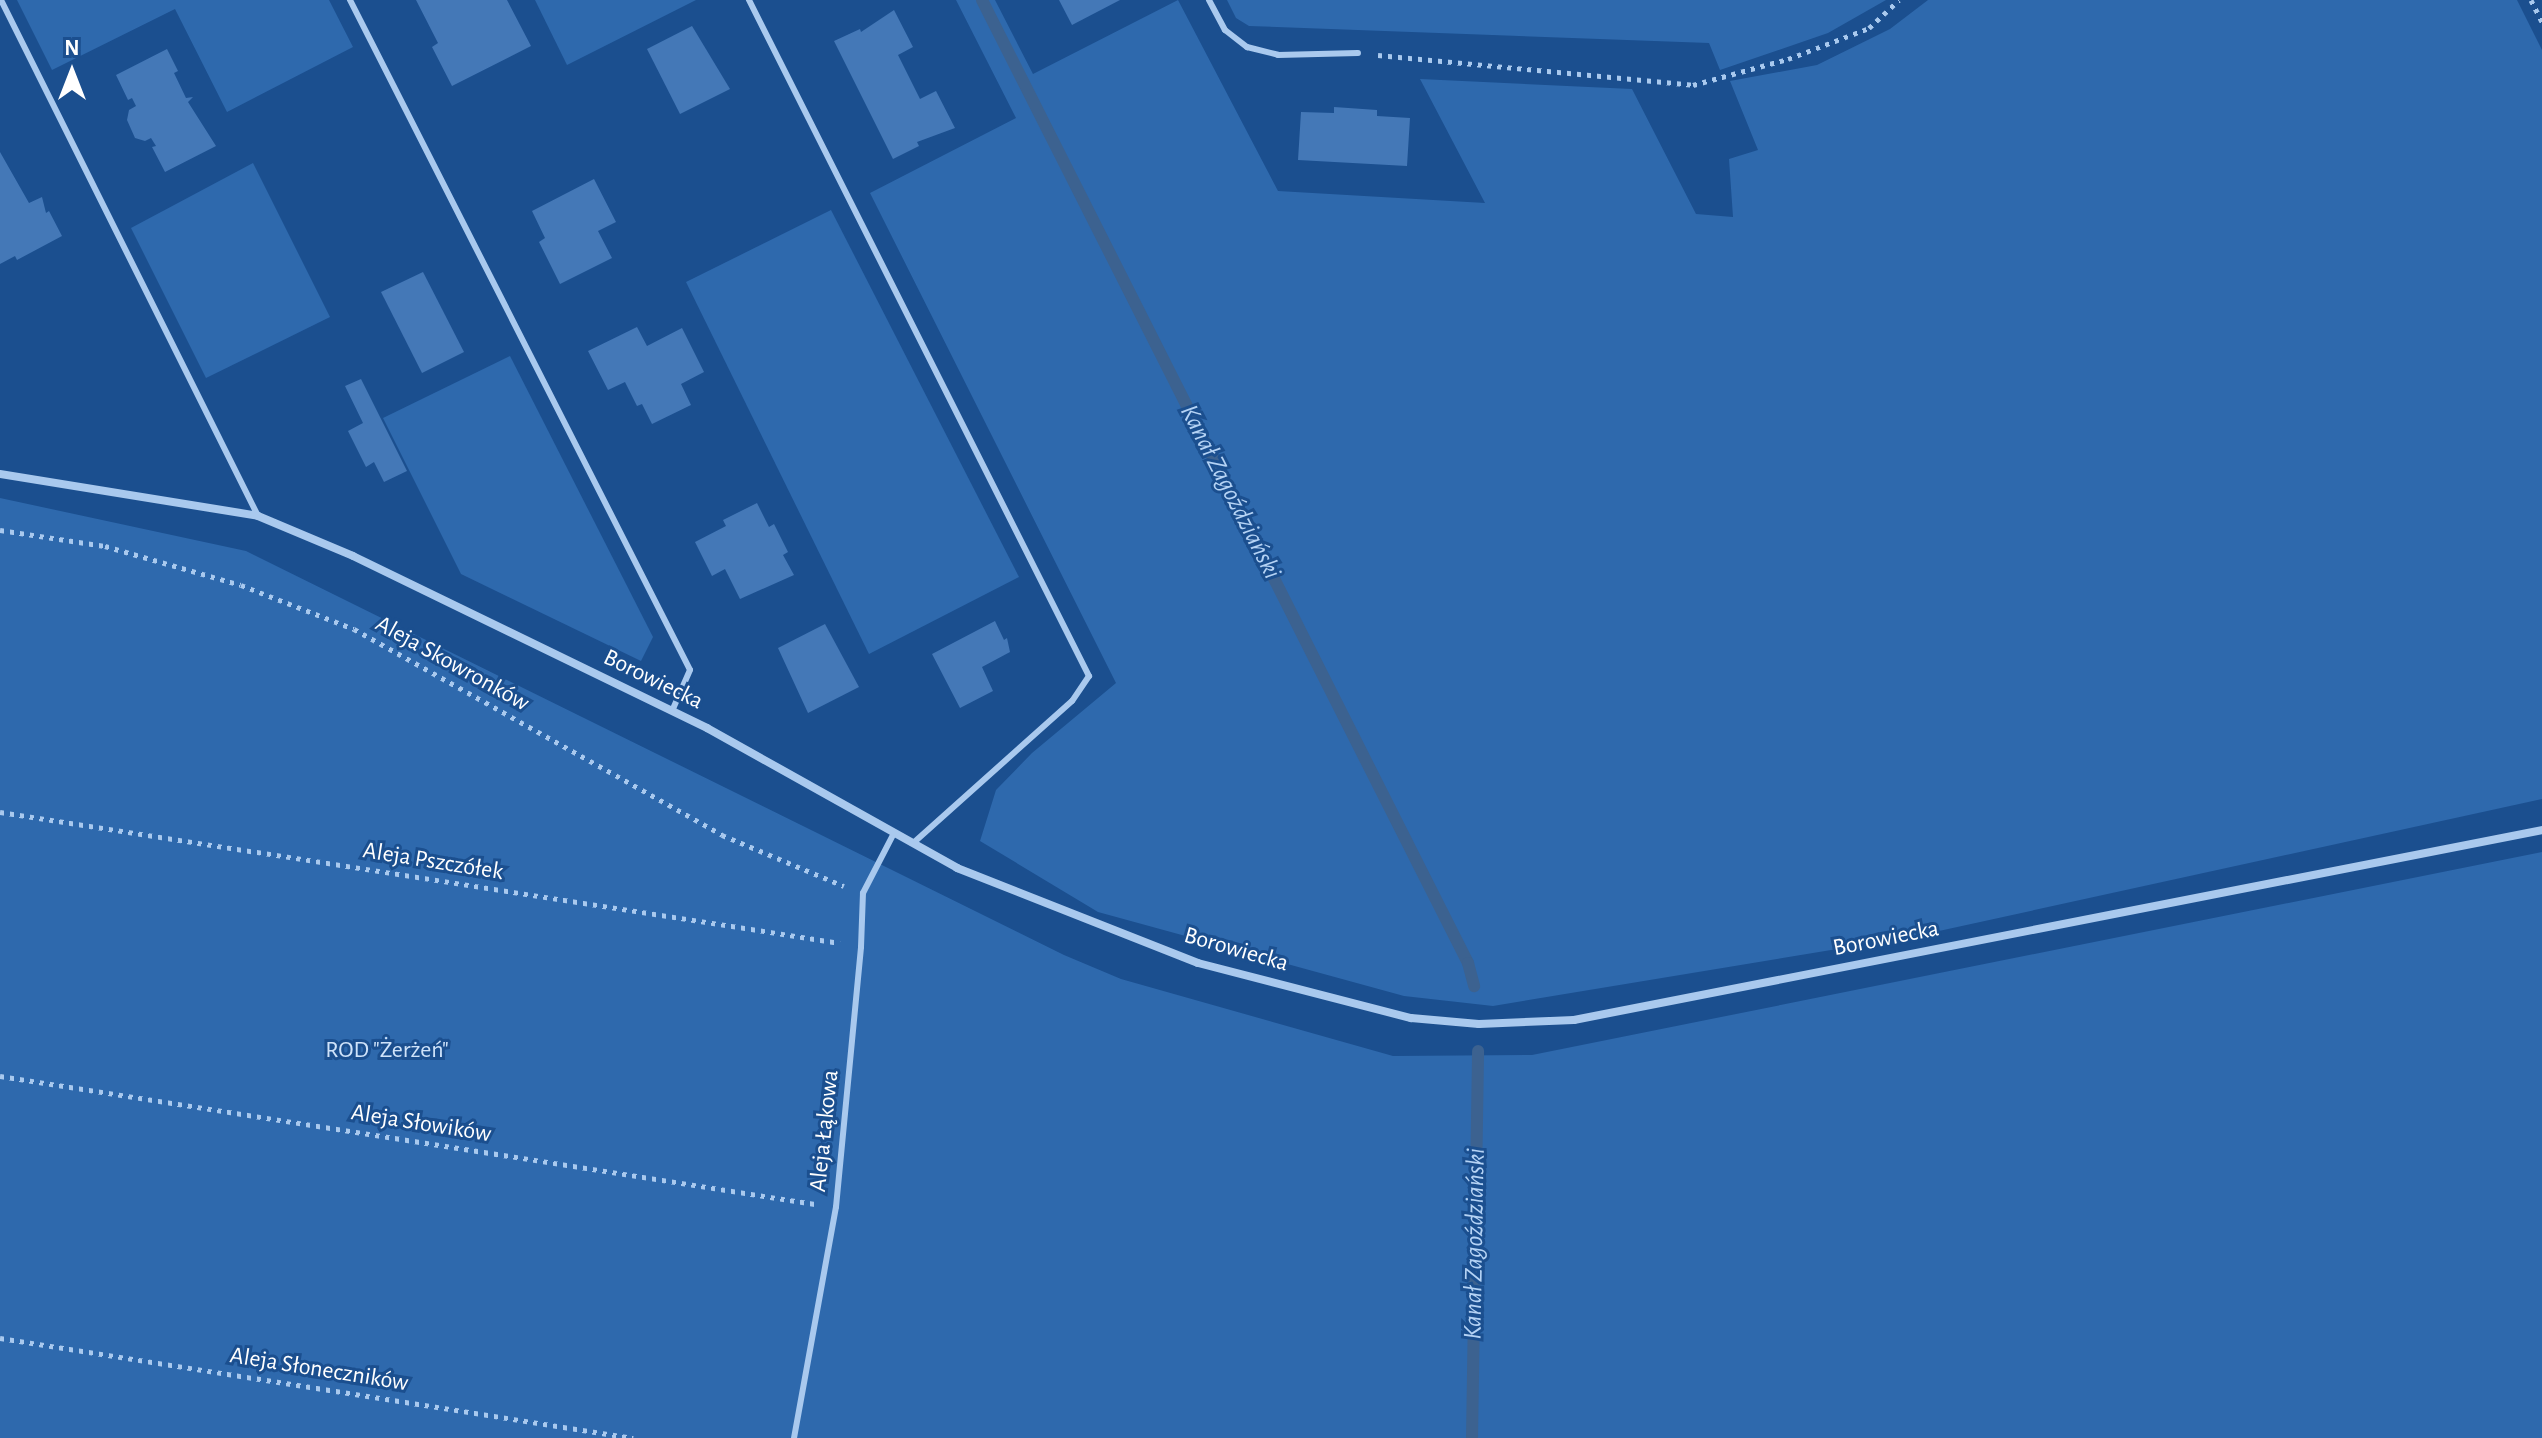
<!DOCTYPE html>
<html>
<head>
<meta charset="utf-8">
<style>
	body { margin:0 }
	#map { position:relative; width:2542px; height:1438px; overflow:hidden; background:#1b4f8f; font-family:"Alegreya Sans",sans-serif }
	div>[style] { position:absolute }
	.green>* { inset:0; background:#2e69ad }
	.stream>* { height:12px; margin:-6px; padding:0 6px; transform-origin:6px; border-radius:6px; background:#3c6290 }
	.building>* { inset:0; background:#4478b7 }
	.path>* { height:5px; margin-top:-2.5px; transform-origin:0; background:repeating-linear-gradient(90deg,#a9c9ee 0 4px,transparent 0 10px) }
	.service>* { height:6px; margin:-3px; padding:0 3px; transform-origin:3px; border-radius:3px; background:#a9c9ee }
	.minor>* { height:8px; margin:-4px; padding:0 4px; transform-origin:4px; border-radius:4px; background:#a9c9ee }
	span { translate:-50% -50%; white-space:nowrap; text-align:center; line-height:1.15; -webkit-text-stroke:6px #1b4f8f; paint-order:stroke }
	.street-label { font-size:24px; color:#fff }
	.park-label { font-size:24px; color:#cfe3fa }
	.water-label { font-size:26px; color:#b5d3f5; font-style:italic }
	.north { position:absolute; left:32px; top:32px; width:80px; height:80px; -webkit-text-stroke:6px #1b4f8f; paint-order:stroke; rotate:0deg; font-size:22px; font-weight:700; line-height:32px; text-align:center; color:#fff }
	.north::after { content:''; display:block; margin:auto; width:28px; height:36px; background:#fff; clip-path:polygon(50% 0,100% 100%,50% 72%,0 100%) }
</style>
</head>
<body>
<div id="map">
	<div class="green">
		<i style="clip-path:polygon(17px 0,329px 0,353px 47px,227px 112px,175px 9px,52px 70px)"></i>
		<i style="clip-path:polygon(535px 0,696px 0,567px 65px)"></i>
		<i style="clip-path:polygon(956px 0,995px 0,1033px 74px,1178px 0,1278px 191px,1485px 203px,1420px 79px,1632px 89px,1696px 214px,1733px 217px,1729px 159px,1758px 150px,1730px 81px,1817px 65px,1890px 29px,1928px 0,2517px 0,2542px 50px,2542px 799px,1916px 936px,1493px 1006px,1404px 996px,1098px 912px,980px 841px,996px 790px,1032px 753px,1116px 683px,870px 193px,1016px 118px)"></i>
		<i style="clip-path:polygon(1227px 0,1886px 0,1828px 33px,1720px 70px,1709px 43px,1249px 26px,1236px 18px)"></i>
		<i style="clip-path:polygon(253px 163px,330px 317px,206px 378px,131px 228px)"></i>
		<i style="clip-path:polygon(831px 210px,1019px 577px,869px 654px,686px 282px)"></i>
		<i style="clip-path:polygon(510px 356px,653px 637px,641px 661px,461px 574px,383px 418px)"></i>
		<i style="clip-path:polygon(0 498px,246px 551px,1064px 955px,1121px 979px,1393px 1056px,1532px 1055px,2542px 852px,2542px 1438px,0 1438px)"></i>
	</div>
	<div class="stream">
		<i style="left:982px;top:0;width:1079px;rotate:63.22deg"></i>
		<i style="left:1468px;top:963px;width:24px;rotate:75deg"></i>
		<i style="left:1472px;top:1438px;width:387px;rotate:-89.1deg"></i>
	</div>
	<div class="building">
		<i style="clip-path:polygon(416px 0,507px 0,531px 46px,452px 86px,432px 47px,438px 43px)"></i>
		<i style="clip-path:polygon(1059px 0,1120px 0,1072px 25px)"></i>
		<i style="clip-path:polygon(894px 10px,913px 47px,898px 55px,920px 99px,936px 91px,955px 128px,917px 142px,919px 146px,893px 159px,834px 41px,860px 29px,861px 32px)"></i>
		<i style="clip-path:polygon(692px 26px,730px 89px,680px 114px,647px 49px)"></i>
		<i style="clip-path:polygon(167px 49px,178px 71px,174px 73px,186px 98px,193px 97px,188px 102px,216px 146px,165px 172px,152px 147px,156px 146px,151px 138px,145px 141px,135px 138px,127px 120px,129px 110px,136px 106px,132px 98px,128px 100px,116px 75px)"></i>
		<i style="clip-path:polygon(1334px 107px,1377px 110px,1377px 116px,1410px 118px,1407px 166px,1298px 160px,1301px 112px,1334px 113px)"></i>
		<i style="clip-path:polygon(0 152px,29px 203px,42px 197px,46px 213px,49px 211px,62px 236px,17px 260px,15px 256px,0 264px)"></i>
		<i style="clip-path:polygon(594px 179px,616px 222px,598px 231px,612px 258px,560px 284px,539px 242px,545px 238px,532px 211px)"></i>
		<i style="clip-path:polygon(423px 272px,464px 352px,422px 373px,381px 292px)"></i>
		<i style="clip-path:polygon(637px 327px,647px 346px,682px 328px,704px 372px,681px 384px,691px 405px,652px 424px,642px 404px,637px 406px,625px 382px,608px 390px,588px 351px)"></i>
		<i style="clip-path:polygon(361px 379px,407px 471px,384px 482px,374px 462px,366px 467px,348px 431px,363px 423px,345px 386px)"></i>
		<i style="clip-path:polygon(757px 503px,769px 527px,774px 524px,788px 552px,783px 555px,794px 575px,740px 599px,725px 569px,712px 576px,695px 542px,726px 526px,723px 520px)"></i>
		<i style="clip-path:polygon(995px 621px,1004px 640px,1007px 638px,1010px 652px,982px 667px,993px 691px,960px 708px,932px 654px)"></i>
		<i style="clip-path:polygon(825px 624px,859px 687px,808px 713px,778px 648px)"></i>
	</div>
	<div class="path">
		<i style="left:2531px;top:0;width:25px;rotate:63deg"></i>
		<i style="left:1378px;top:55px;width:316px;rotate:5.4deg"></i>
		<i style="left:1693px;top:85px;width:98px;rotate:-15.3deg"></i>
		<i style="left:1788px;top:59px;width:87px;rotate:-20.9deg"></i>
		<i style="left:1869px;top:28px;width:41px;rotate:-43deg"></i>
		<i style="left:0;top:530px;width:106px;rotate:8.7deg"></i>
		<i style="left:105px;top:546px;width:141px;rotate:16deg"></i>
		<i style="left:241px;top:585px;width:121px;rotate:21.3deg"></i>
		<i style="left:354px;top:629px;width:422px;rotate:29.2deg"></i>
		<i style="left:722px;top:835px;width:132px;rotate:22.7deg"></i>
		<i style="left:0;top:812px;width:850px;rotate:8.86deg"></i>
		<i style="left:0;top:1076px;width:825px;rotate:8.93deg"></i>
		<i style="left:0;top:1338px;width:641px;rotate:8.98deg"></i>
	</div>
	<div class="service">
		<i style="left:1px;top:0;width:576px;rotate:63.52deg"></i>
		<i style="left:350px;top:0;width:751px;rotate:63.09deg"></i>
		<i style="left:690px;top:670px;width:45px;rotate:113.7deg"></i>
		<i style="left:749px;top:0;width:757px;rotate:63.3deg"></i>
		<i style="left:1089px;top:676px;width:30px;rotate:124deg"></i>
		<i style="left:1072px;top:701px;width:213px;rotate:138.2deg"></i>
		<i style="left:1209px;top:0;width:34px;rotate:62deg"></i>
		<i style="left:1225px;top:30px;width:28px;rotate:38deg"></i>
		<i style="left:1247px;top:47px;width:32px;rotate:14deg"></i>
		<i style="left:1278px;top:55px;width:80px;rotate:-1.4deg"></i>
		<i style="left:794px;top:1438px;width:235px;rotate:-79.7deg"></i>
		<i style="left:836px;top:1207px;width:261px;rotate:-84.5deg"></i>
		<i style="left:861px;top:947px;width:54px;rotate:-87.9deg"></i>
		<i style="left:863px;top:893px;width:68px;rotate:-62.7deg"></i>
	</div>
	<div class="minor">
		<i style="left:0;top:474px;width:261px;rotate:9.2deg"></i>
		<i style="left:258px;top:516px;width:103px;rotate:22.8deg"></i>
		<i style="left:353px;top:556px;width:394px;rotate:25.9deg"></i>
		<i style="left:707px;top:728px;width:287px;rotate:29.2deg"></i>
		<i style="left:957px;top:868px;width:259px;rotate:21.5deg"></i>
		<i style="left:1198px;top:963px;width:220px;rotate:14.5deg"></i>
		<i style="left:1411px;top:1018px;width:68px;rotate:5deg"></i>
		<i style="left:1479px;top:1024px;width:95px;rotate:-2.4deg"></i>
		<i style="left:1574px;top:1020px;width:986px;rotate:-11.1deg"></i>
	</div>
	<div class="street-label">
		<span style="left:452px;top:664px;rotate:29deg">Aleja Skowronków</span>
		<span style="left:653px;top:680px;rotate:26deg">Borowiecka</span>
		<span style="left:433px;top:862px;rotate:9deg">Aleja Pszczółek</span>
		<span style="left:1886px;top:939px;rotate:-11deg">Borowiecka</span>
		<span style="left:1236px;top:950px;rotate:16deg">Borowiecka</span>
		<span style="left:421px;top:1124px;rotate:9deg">Aleja Słowików</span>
		<span style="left:825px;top:1131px;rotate:-84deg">Aleja Łąkowa</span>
		<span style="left:319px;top:1370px;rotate:9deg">Aleja Słoneczników</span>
	</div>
	<div class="park-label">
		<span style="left:387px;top:1051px">ROD "Żerżeń"</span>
	</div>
	<div class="water-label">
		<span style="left:1230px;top:492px;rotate:63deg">Kanał Zagoździański</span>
		<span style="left:1475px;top:1244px;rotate:-89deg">Kanał Zagoździański</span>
	</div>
	<div class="north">N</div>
</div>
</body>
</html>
